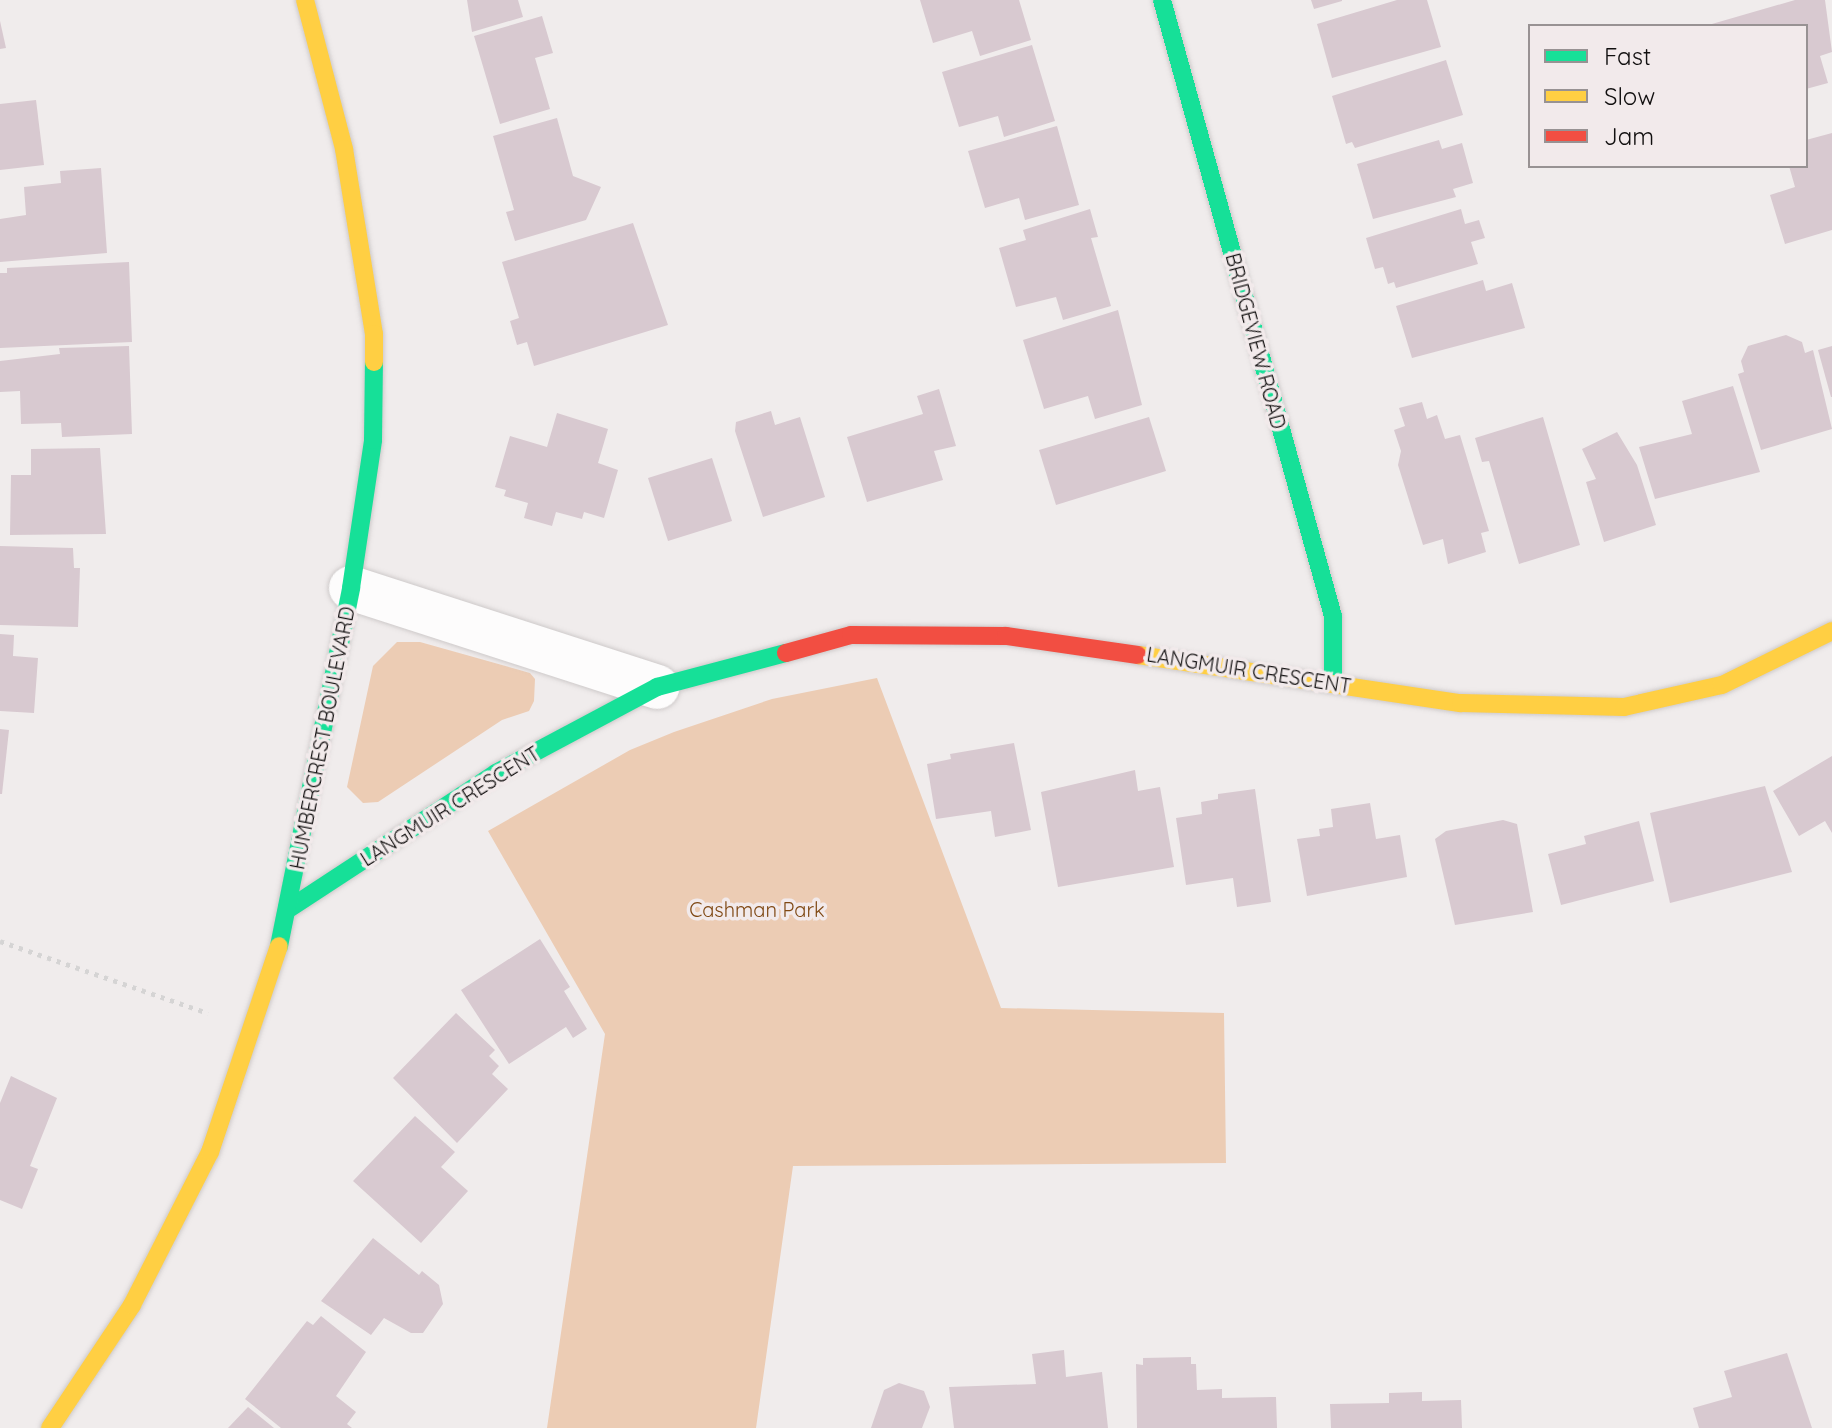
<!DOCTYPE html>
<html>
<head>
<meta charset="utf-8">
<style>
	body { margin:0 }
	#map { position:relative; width:1832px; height:1428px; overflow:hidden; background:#f0ecec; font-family:Quicksand,sans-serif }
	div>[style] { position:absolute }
	.green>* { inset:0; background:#ecccb4 }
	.building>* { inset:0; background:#d8c9d0 }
	.path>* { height:5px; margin-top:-2.5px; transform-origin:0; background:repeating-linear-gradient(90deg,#d5d4d4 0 4px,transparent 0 10px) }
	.roads { filter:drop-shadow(0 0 2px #cecaca) drop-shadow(0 0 2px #cecaca) }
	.street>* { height:44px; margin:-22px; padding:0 22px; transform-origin:22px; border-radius:22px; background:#fdfcfc }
	.fast>* { height:18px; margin:-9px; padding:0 9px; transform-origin:9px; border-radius:9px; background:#16e098 }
	.slow>* { height:18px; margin:-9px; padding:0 9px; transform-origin:9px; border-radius:9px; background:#ffcf43 }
	.jam>* { height:18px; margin:-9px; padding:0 9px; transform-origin:9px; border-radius:9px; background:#f24e42 }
	span { translate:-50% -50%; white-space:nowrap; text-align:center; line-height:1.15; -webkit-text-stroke:7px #f2eaeb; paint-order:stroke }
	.street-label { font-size:20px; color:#110f0f }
	.park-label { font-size:20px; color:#7f4813 }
	.legend { position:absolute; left:1528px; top:24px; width:280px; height:144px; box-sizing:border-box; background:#f2eaeb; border:2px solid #989293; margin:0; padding:10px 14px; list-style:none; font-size:24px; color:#110f0f }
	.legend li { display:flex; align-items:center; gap:16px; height:40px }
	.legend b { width:40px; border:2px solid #989293 }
</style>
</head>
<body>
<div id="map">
	<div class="green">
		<i style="clip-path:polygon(397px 642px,420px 642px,530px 673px,535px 679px,534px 701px,529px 711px,502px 720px,378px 802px,363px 803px,347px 787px,373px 666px)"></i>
		<i style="clip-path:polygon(877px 678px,1001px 1008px,1224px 1013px,1226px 1163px,793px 1166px,756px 1428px,547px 1428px,605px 1034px,488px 831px,630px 750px,674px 732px,772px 699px)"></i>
	</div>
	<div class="building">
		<i style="clip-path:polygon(467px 0,518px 0,523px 17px,472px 32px)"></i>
		<i style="clip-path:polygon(920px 0,1019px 0,1031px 40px,980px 56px,972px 31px,933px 43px)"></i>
		<i style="clip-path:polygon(1311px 0,1342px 0,1342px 1px,1314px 9px)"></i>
		<i style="clip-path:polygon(1397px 0,1427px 0,1441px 47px,1332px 78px,1317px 24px)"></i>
		<i style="clip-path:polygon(1795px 0,1825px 0,1832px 52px,1820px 56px,1828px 83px,1806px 89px,1806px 26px,1705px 26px)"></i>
		<i style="clip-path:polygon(542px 16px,553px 53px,535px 58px,550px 109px,500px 124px,474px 36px)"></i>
		<i style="clip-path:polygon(0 21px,6px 48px,0 49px)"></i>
		<i style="clip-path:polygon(1032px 45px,1055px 121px,1004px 137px,998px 116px,959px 127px,942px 72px)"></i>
		<i style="clip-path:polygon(1446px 60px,1463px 115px,1355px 148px,1352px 142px,1346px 144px,1332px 96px)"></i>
		<i style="clip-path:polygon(36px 100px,44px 165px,0 170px,0 104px)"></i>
		<i style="clip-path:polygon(557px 118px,573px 176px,601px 187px,586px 220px,515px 241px,506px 212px,514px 210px,493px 136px)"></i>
		<i style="clip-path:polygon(1057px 126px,1079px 205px,1025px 220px,1019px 198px,985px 208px,968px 151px)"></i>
		<i style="clip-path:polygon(1832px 133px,1832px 230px,1785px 244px,1770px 195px,1795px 187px,1789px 166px,1806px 166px,1806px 140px)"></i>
		<i style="clip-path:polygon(1439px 140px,1442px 149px,1462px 143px,1473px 183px,1453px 189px,1456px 197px,1373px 219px,1357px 164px)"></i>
		<i style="clip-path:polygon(101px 168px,107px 253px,0 262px,0 219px,26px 215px,24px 187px,61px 183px,60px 171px)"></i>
		<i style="clip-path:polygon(1090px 209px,1098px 237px,1091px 238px,1111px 306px,1063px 320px,1056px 297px,1016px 307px,999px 248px,1026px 240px,1023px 230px)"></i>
		<i style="clip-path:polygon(1461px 209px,1465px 224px,1479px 220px,1485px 238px,1471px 242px,1478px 264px,1396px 288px,1394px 282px,1388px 284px,1383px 267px,1375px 269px,1366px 238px)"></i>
		<i style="clip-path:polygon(633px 223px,668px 325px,534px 366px,527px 342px,517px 345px,510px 321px,519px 318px,502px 262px)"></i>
		<i style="clip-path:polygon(129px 262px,132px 342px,0 348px,0 273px,7px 273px,7px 268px)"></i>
		<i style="clip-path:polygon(1483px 280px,1486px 291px,1512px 283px,1525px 328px,1412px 358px,1396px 306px)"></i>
		<i style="clip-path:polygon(1118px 310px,1142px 405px,1095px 419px,1088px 396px,1044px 409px,1023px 340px)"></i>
		<i style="clip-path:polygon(1786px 335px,1802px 342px,1805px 353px,1813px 350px,1832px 429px,1761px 450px,1738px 374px,1744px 372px,1741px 361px,1748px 346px)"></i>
		<i style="clip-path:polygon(129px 346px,132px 434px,62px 437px,61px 423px,21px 424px,20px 391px,0 392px,0 361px,60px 354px,59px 348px)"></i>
		<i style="clip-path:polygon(1832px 346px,1832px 397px,1831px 397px,1818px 350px)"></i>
		<i style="clip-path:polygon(1733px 386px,1760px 472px,1655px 499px,1639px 447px,1692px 434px,1682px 401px)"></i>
		<i style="clip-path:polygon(939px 389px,956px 446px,934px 451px,943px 480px,867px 502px,847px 437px,923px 414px,917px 396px)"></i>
		<i style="clip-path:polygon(1422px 402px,1427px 419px,1437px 415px,1445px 439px,1460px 435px,1489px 531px,1481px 533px,1486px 552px,1448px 564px,1443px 539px,1423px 545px,1398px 465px,1401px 451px,1394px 430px,1405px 426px,1399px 408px)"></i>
		<i style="clip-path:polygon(771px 411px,775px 425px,800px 417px,825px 497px,763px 517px,735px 431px,736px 422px)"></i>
		<i style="clip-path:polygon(557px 413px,608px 429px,598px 463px,618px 470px,604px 518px,584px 512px,582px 519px,556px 512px,552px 526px,524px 518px,528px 503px,504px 496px,506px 490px,495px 487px,510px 436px,547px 447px)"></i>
		<i style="clip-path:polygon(1149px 417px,1166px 471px,1056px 505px,1039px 450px)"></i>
		<i style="clip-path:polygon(1543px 417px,1580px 545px,1519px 564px,1489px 461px,1482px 462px,1475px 438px)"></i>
		<i style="clip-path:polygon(1617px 432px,1637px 465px,1656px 525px,1604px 542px,1586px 482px,1596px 479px,1582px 449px)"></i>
		<i style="clip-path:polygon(100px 448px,106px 534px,10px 535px,11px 475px,31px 475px,31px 449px)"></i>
		<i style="clip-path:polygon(712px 458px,732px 521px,668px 541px,648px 478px)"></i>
		<i style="clip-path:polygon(0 546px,73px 548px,74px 568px,80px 568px,78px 627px,0 625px)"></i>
		<i style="clip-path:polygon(0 634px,14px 635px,13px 656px,38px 658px,34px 713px,0 711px)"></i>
		<i style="clip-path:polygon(0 729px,9px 730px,2px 794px,0 794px)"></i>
		<i style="clip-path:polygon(1014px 743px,1031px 830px,995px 837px,991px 811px,936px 819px,927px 764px,951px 759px,950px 754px)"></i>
		<i style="clip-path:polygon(1832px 756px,1832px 833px,1825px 821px,1799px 836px,1773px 791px)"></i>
		<i style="clip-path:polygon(1135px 770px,1138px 791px,1160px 787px,1174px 867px,1058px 887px,1041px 792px)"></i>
		<i style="clip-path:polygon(1765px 786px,1792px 872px,1670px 903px,1650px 813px)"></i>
		<i style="clip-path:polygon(1255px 789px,1271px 902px,1237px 907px,1233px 878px,1186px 885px,1176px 818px,1202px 814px,1201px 802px,1218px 799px,1218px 794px)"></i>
		<i style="clip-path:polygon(1370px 803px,1376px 839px,1400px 835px,1407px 877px,1307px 896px,1297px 839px,1320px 836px,1319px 829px,1333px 827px,1331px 809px)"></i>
		<i style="clip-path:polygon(1503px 820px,1517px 824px,1533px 912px,1455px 925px,1435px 839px,1446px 831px)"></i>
		<i style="clip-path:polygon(1639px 821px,1654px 881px,1561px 905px,1548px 854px,1586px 844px,1584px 836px)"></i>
		<i style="clip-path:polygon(540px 939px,570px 987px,564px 991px,587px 1029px,573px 1038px,566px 1027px,509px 1064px,461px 990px)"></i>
		<i style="clip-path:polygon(456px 1013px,495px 1050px,489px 1056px,499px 1066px,492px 1074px,508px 1089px,457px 1143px,393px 1078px)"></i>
		<i style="clip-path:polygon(11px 1076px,57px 1098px,30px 1166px,38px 1169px,22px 1209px,0 1200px,0 1103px)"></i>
		<i style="clip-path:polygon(415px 1116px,455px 1152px,441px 1167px,468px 1191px,421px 1243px,353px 1181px)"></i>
		<i style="clip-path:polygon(373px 1238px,419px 1275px,422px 1271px,439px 1285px,443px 1304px,423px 1333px,411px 1333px,384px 1318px,371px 1335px,321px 1301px)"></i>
		<i style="clip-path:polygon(321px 1316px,366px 1352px,336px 1396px,356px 1412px,347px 1424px,352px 1428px,281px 1428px,245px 1399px,307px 1321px,313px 1325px)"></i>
		<i style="clip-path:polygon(1064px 1350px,1066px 1377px,1102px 1372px,1108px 1428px,954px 1428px,949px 1387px,1036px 1384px,1032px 1354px)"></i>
		<i style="clip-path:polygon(1787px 1353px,1812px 1428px,1699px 1428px,1693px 1408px,1732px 1397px,1724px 1371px)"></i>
		<i style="clip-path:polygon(1191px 1357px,1191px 1364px,1196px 1364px,1197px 1390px,1222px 1389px,1222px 1398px,1276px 1397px,1277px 1428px,1137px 1428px,1136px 1364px,1143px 1365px,1143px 1358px)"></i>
		<i style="clip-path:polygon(899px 1383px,924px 1391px,930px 1407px,922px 1428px,871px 1428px,884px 1390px)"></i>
		<i style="clip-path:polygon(1422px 1392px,1422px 1401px,1461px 1400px,1462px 1428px,1331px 1428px,1330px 1404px,1389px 1403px,1389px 1393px)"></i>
		<i style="clip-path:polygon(248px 1407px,274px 1428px,228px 1428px)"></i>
	</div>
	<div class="path">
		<i style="left:0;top:941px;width:220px;rotate:19.1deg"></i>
	</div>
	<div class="roads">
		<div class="street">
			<i style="left:351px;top:588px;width:322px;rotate:17.9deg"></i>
		</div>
		<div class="fast">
			<i style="left:1162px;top:0;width:639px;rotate:74.49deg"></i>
			<i style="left:1333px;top:616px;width:67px;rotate:90deg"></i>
			<i style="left:290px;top:908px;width:246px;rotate:-33.2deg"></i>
			<i style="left:496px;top:773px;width:183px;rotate:-28.1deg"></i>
			<i style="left:657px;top:687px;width:133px;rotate:-14.8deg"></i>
			<i style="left:279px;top:946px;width:365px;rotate:-78.6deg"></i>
			<i style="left:351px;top:588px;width:150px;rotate:-81.5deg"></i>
			<i style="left:373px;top:440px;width:78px;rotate:-89.3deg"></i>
		</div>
		<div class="slow">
			<i style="left:305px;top:0;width:154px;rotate:75.3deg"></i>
			<i style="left:344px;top:149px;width:187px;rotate:80.8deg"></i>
			<i style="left:374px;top:334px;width:28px;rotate:90deg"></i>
			<i style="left:1138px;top:655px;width:327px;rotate:8.5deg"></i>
			<i style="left:1461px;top:703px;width:163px;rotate:1.4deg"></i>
			<i style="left:1624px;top:707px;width:100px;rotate:-12.7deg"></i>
			<i style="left:1722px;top:685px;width:123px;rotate:-26.1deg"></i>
			<i style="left:50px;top:1428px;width:148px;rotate:-56.3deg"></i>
			<i style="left:132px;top:1305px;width:172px;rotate:-63deg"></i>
			<i style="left:210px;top:1152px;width:217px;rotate:-71.5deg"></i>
		</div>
		<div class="jam">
			<i style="left:786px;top:653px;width:67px;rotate:-15.5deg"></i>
			<i style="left:851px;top:635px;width:155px;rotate:0.4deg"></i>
			<i style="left:1006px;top:636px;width:133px;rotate:8.2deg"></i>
		</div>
	</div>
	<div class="street-label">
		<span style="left:1256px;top:341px;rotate:75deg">BRIDGEVIEW ROAD</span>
		<span style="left:1249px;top:670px;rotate:9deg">LANGMUIR CRESCENT</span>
		<span style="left:322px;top:738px;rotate:-79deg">HUMBERCREST BOULEVARD</span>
		<span style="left:450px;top:806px;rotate:-32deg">LANGMUIR CRESCENT</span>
	</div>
	<div class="park-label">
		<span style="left:757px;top:909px">Cashman Park</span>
	</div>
	<ul class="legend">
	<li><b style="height:10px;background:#16e098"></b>Fast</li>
	<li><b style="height:10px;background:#ffcf43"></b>Slow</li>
	<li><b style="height:10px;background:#f24e42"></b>Jam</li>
	</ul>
</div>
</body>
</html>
